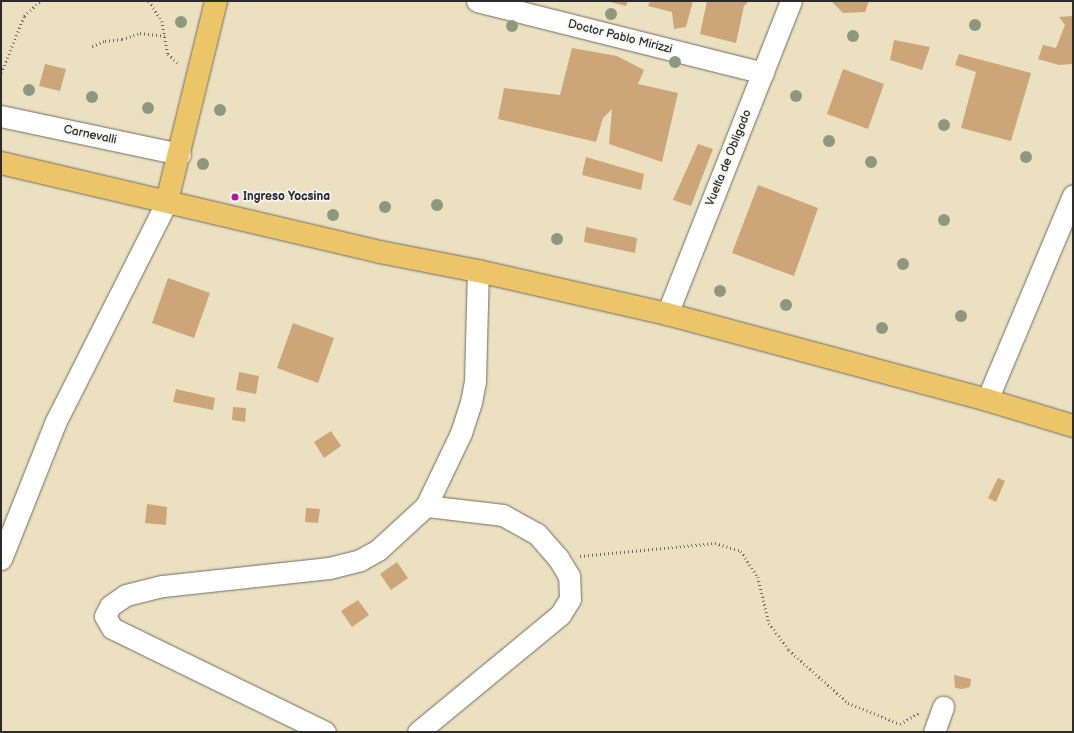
<!DOCTYPE html>
<html>
<head>
<meta charset="utf-8">
<style>
	body { margin:0 }
	#map { position:relative; width:1074px; height:733px; overflow:hidden; background:#ebe1c0; font-family:"Balsamiq Sans",sans-serif }
	div>[style] { position:absolute }
	.building>* { inset:0; background:#cca579 }
	.path>* { height:2.5px; margin-top:-1.25px; transform-origin:0; background:repeating-linear-gradient(90deg,#6e6b5f 0 1px,transparent 0 4px) }
	.roads { filter:drop-shadow(0 0 1px #6e6b5f) drop-shadow(0 0 1px #6e6b5f) }
	.minor>* { height:21px; margin:-10.5px; padding:0 10.5px; transform-origin:10.5px; border-radius:10.5px; background:#fff }
	.major>* { height:22px; margin:-11px; padding:0 11px; transform-origin:11px; border-radius:11px; background:#edc569 }
	.trees>* { width:12px; height:12px; margin:-6px; border-radius:50%; background:#8f977d }
	.dots>* { width:11px; height:11px; translate:-50% -50%; box-sizing:border-box; border:2px solid #f6f6f2; border-radius:50% }
	span { translate:-50% -50%; white-space:nowrap; text-align:center; line-height:1.15; -webkit-text-stroke:3.5px #f6f6f2; paint-order:stroke }
	.street-label { font-size:12px; color:#2b2b2b }
	.poi-label { font-size:12px; color:#2b2b2b; font-weight:700 }
	.left { translate:0 -50%; text-align:left }
	.frame { position:absolute; inset:0; border:2px solid #2b2b2b; pointer-events:none }
</style>
</head>
<body>
<div id="map">
	<div class="building">
		<i style="clip-path:polygon(606px 1px,628px 1px,626px 6px)"></i>
		<i style="clip-path:polygon(650px 1px,693px 1px,686px 27px,674px 29px,672px 12px,648px 6px)"></i>
		<i style="clip-path:polygon(707px 1px,749px 1px,744px 6px,736px 43px,700px 34px)"></i>
		<i style="clip-path:polygon(831px 1px,869px 1px,865px 12px,843px 13px)"></i>
		<i style="clip-path:polygon(1073px 16px,1073px 64px,1059px 65px,1038px 59px,1043px 45px,1056px 48px,1065px 25px,1059px 17px)"></i>
		<i style="clip-path:polygon(894px 40px,930px 47px,922px 70px,890px 60px)"></i>
		<i style="clip-path:polygon(572px 48px,617px 56px,644px 70px,638px 84px,678px 93px,662px 162px,609px 144px,612px 109px,603px 118px,596px 142px,498px 119px,504px 88px,560px 95px)"></i>
		<i style="clip-path:polygon(959px 54px,1031px 73px,1011px 141px,961px 128px,976px 72px,955px 65px)"></i>
		<i style="clip-path:polygon(45px 64px,66px 69px,60px 91px,39px 86px)"></i>
		<i style="clip-path:polygon(843px 69px,884px 84px,868px 129px,827px 114px)"></i>
		<i style="clip-path:polygon(698px 144px,713px 149px,691px 206px,673px 200px)"></i>
		<i style="clip-path:polygon(586px 157px,644px 174px,641px 190px,582px 175px)"></i>
		<i style="clip-path:polygon(758px 185px,818px 208px,794px 276px,732px 253px)"></i>
		<i style="clip-path:polygon(586px 227px,637px 238px,635px 253px,584px 242px)"></i>
		<i style="clip-path:polygon(168px 278px,210px 293px,194px 338px,152px 323px)"></i>
		<i style="clip-path:polygon(293px 323px,334px 338px,318px 383px,277px 368px)"></i>
		<i style="clip-path:polygon(239px 372px,259px 376px,256px 394px,236px 390px)"></i>
		<i style="clip-path:polygon(176px 389px,215px 398px,213px 410px,173px 402px)"></i>
		<i style="clip-path:polygon(233px 407px,246px 408px,245px 422px,232px 420px)"></i>
		<i style="clip-path:polygon(331px 431px,341px 446px,324px 458px,314px 442px)"></i>
		<i style="clip-path:polygon(998px 478px,1005px 481px,996px 502px,988px 498px)"></i>
		<i style="clip-path:polygon(147px 504px,167px 507px,166px 525px,145px 523px)"></i>
		<i style="clip-path:polygon(306px 508px,320px 509px,318px 523px,305px 522px)"></i>
		<i style="clip-path:polygon(397px 562px,408px 578px,391px 590px,380px 574px)"></i>
		<i style="clip-path:polygon(358px 600px,369px 615px,352px 627px,341px 611px)"></i>
		<i style="clip-path:polygon(954px 675px,971px 679px,970px 687px,962px 689px,955px 688px)"></i>
	</div>
	<div class="path">
		<i style="left:149px;top:1px;width:24px;rotate:57deg"></i>
		<i style="left:162px;top:21px;width:34px;rotate:80deg"></i>
		<i style="left:168px;top:54px;width:15px;rotate:42deg"></i>
		<i style="left:92px;top:46px;width:14px;rotate:-21deg"></i>
		<i style="left:105px;top:41px;width:17px;rotate:-7deg"></i>
		<i style="left:122px;top:39px;width:19px;rotate:-18deg"></i>
		<i style="left:140px;top:33px;width:25px;rotate:7deg"></i>
		<i style="left:1px;top:73px;width:61px;rotate:-68deg"></i>
		<i style="left:24px;top:16px;width:22px;rotate:-43deg"></i>
		<i style="left:580px;top:556px;width:136px;rotate:-5.5deg"></i>
		<i style="left:715px;top:543px;width:27px;rotate:17deg"></i>
		<i style="left:741px;top:551px;width:31px;rotate:57deg"></i>
		<i style="left:758px;top:577px;width:47px;rotate:76.6deg"></i>
		<i style="left:769px;top:623px;width:34px;rotate:53deg"></i>
		<i style="left:789px;top:650px;width:79px;rotate:41.9deg"></i>
		<i style="left:848px;top:703px;width:56px;rotate:22deg"></i>
		<i style="left:900px;top:724px;width:23px;rotate:-31deg"></i>
	</div>
	<div class="roads">
		<div class="minor">
			<i style="left:477px;top:1px;width:295px;rotate:14.1deg"></i>
			<i style="left:1px;top:116px;width:183px;rotate:12deg"></i>
			<i style="left:667px;top:314px;width:337px;rotate:-68.4deg"></i>
			<i style="left:987px;top:400px;width:222px;rotate:-67.2deg"></i>
			<i style="left:1px;top:559px;width:146px;rotate:-68.3deg"></i>
			<i style="left:55px;top:423px;width:249px;rotate:-63.2deg"></i>
			<i style="left:325px;top:732px;width:237px;rotate:-154deg"></i>
			<i style="left:112px;top:628px;width:14px;rotate:-120deg"></i>
			<i style="left:105px;top:616px;width:11px;rotate:-63deg"></i>
			<i style="left:110px;top:606px;width:19px;rotate:-35deg"></i>
			<i style="left:126px;top:595px;width:38px;rotate:-14deg"></i>
			<i style="left:163px;top:586px;width:167px;rotate:-6.2deg"></i>
			<i style="left:329px;top:568px;width:32px;rotate:-14deg"></i>
			<i style="left:360px;top:560px;width:21px;rotate:-29deg"></i>
			<i style="left:378px;top:550px;width:65px;rotate:-42.5deg"></i>
			<i style="left:426px;top:506px;width:81px;rotate:-64.4deg"></i>
			<i style="left:461px;top:433px;width:33px;rotate:-72deg"></i>
			<i style="left:471px;top:402px;width:20px;rotate:-79deg"></i>
			<i style="left:475px;top:382px;width:111px;rotate:-88.5deg"></i>
			<i style="left:418px;top:732px;width:184px;rotate:-39.5deg"></i>
			<i style="left:560px;top:615px;width:19px;rotate:-58deg"></i>
			<i style="left:570px;top:599px;width:23px;rotate:-92deg"></i>
			<i style="left:569px;top:576px;width:21px;rotate:-121deg"></i>
			<i style="left:558px;top:558px;width:32px;rotate:-131deg"></i>
			<i style="left:537px;top:534px;width:39px;rotate:-151deg"></i>
			<i style="left:503px;top:515px;width:78px;rotate:-173.3deg"></i>
			<i style="left:934px;top:732px;width:27px;rotate:-70deg"></i>
		</div>
		<div class="major">
			<i style="left:1px;top:163px;width:389px;rotate:13.2deg"></i>
			<i style="left:380px;top:252px;width:100px;rotate:11deg"></i>
			<i style="left:478px;top:271px;width:194px;rotate:12.8deg"></i>
			<i style="left:667px;top:314px;width:331px;rotate:15deg"></i>
			<i style="left:987px;top:400px;width:90px;rotate:16.8deg"></i>
			<i style="left:167px;top:201px;width:206px;rotate:-76.2deg"></i>
		</div>
	</div>
	<div class="trees">
		<i style="left:611px;top:14px"></i>
		<i style="left:181px;top:22px"></i>
		<i style="left:975px;top:25px"></i>
		<i style="left:512px;top:26px"></i>
		<i style="left:853px;top:36px"></i>
		<i style="left:675px;top:62px"></i>
		<i style="left:29px;top:90px"></i>
		<i style="left:796px;top:96px"></i>
		<i style="left:92px;top:97px"></i>
		<i style="left:148px;top:108px"></i>
		<i style="left:220px;top:110px"></i>
		<i style="left:944px;top:125px"></i>
		<i style="left:829px;top:141px"></i>
		<i style="left:1026px;top:157px"></i>
		<i style="left:871px;top:162px"></i>
		<i style="left:203px;top:164px"></i>
		<i style="left:437px;top:205px"></i>
		<i style="left:385px;top:207px"></i>
		<i style="left:333px;top:215px"></i>
		<i style="left:944px;top:220px"></i>
		<i style="left:557px;top:239px"></i>
		<i style="left:903px;top:264px"></i>
		<i style="left:720px;top:291px"></i>
		<i style="left:786px;top:305px"></i>
		<i style="left:961px;top:316px"></i>
		<i style="left:882px;top:328px"></i>
	</div>
	<div class="dots">
		<i style="left:235px;top:197px;background:#b5179e"></i>
	</div>
	<div class="street-label">
		<span style="left:620px;top:37px;rotate:14deg">Doctor Pablo Mirizzi</span>
		<span style="left:90px;top:135px;rotate:12deg">Carnevalli</span>
		<span style="left:729px;top:158px;rotate:-68deg">Vuelta de Obligado</span>
	</div>
	<div class="poi-label">
		<span class="left" style="left:243px;top:197px">Ingreso Yocsina</span>
	</div>
	<div class="frame"></div>
</div>
</body>
</html>
